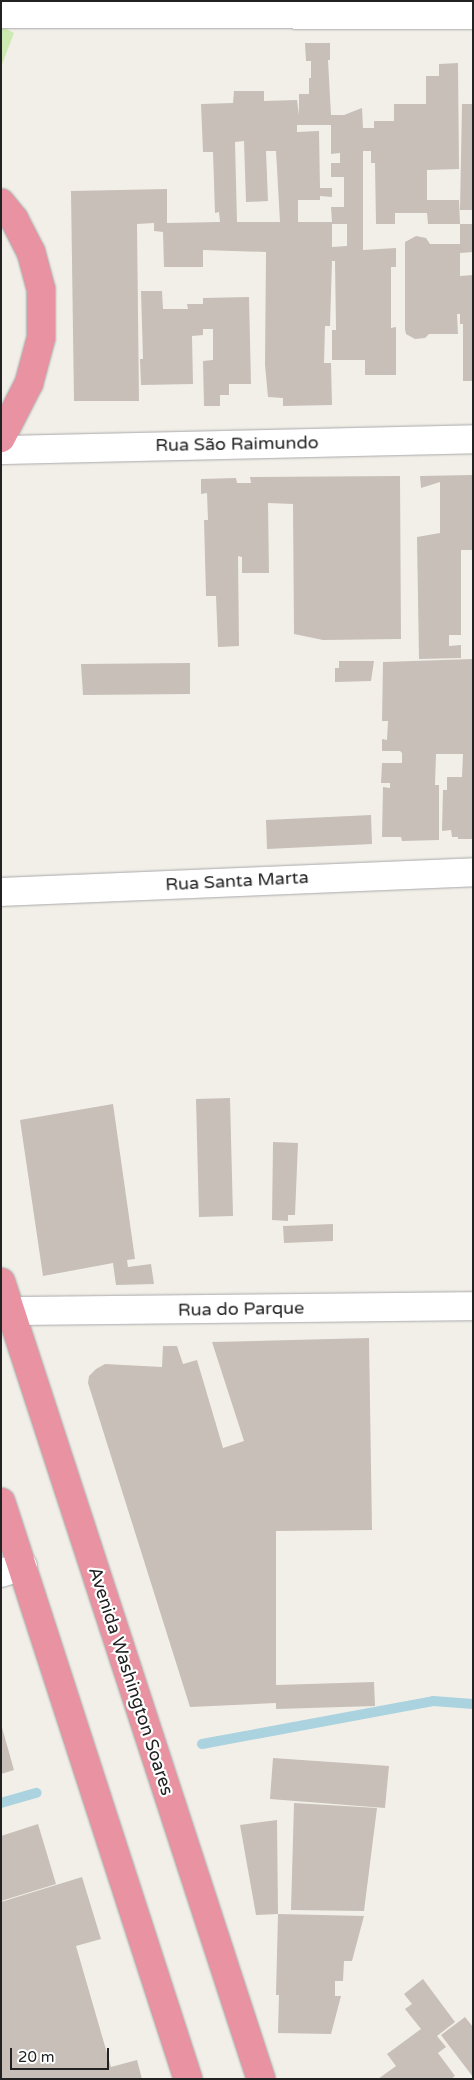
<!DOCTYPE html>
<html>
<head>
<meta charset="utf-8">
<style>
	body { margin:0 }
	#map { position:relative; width:474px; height:2080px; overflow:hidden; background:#f2efe9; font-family:"Varela Round",sans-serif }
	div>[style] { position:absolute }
	.grass>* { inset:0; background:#cdebb0 }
	.stream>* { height:10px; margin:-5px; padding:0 5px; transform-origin:5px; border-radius:5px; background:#aad3df }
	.building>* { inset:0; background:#c7bfb8 }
	.roads { filter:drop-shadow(0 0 1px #a9a9a9) drop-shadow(0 0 1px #a9a9a9) }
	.street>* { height:28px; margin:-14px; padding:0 14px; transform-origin:14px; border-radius:14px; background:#fff }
	.highway>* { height:28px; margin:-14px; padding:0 14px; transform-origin:14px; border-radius:14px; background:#e892a2 }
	span { translate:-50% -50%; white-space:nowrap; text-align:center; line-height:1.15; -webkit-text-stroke:4.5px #fff; paint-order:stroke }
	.street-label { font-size:18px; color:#222 }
	.frame { position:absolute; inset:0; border:2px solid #222; pointer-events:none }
	.scale { position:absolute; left:10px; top:2048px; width:99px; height:22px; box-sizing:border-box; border:2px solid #222; border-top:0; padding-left:6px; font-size:15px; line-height:18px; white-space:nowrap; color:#222; -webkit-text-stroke:4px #fff; paint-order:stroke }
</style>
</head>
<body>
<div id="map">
	<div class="grass">
		<i style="clip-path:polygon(1px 26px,14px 33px,1px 67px)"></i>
	</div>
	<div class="stream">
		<i style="left:202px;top:1744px;width:235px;rotate:-10.5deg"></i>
		<i style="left:433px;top:1701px;width:40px;rotate:4.3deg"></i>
		<i style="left:1px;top:1803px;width:37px;rotate:-16deg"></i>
	</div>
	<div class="building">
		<i style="clip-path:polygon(evenodd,305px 43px,330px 43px,330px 60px,328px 60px,331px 115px,344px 115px,362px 108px,363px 128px,374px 128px,374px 121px,394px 121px,394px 104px,426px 104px,426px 76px,439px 76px,439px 64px,458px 63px,459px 169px,427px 170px,427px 200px,459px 200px,460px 224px,428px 224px,427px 213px,395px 213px,395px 224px,376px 224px,375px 163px,371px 163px,371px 151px,363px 151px,363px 250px,396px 248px,396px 267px,391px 267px,391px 328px,396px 327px,396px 375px,365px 375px,365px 360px,332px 360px,332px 330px,336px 330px,335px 261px,332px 261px,330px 326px,325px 326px,324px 363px,331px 363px,332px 405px,283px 406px,283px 398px,268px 397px,265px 365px,266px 252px,203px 250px,203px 267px,164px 267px,163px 232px,154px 231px,154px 223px,137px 224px,139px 401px,74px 401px,71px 191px,167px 189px,167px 223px,220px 222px,219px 212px,215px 213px,213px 152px,203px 152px,201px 104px,233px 103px,234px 91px,264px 91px,264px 101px,297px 100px,299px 115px,299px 94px,309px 94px,309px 78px,311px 78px,311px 61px,306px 61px,305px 43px,297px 125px,331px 125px,331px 154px,340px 153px,340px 163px,331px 163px,331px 177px,344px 177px,344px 207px,331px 207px,332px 222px,298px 222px,298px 200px,320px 200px,320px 196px,332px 197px,332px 188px,320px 188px,319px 131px,297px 132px,297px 125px,305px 43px,244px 141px,246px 202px,268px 201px,266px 151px,276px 151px,280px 222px,237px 222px,235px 142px,244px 141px,305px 43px,332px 224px,347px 224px,347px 246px,332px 247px,332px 224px)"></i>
		<i style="clip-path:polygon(462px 104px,473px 104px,473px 210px,460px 210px)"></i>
		<i style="clip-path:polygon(460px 224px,473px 224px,473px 252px,460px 253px,460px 276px,473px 275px,473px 381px,463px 381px,463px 324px,460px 324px,460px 314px,457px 314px,458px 334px,429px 334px,425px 338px,415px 339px,406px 334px,405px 329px,405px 242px,416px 236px,426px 238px,430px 244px,460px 244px)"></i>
		<i style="clip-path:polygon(141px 291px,162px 291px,163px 309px,188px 309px,187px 304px,203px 304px,203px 298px,249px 297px,251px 384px,229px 384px,229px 395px,220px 395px,220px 406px,204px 406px,203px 361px,213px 360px,213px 329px,203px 329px,203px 335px,192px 336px,193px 384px,141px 385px,140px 359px,143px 359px)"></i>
		<i style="clip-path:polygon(473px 475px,473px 550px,461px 550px,461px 635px,449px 635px,449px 646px,461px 645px,461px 658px,419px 659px,417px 537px,440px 533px,440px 482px,421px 488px,420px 476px)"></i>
		<i style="clip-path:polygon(400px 476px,401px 639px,323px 640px,294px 634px,293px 504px,268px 503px,269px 573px,242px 573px,242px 557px,238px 556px,239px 646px,218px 647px,216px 596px,206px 596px,204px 520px,208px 520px,207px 493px,201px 494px,201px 479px,236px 478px,237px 483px,251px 483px,250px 477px)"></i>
		<i style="clip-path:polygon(473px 659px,473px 839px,458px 839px,458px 837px,452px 837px,451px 830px,442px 831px,443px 790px,447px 790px,447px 777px,462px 777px,463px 754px,436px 754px,435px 785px,439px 785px,439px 840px,402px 841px,401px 837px,382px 837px,383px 787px,390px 788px,390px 783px,381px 783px,382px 763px,402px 763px,402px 753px,400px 751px,382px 751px,382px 739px,387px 740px,388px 721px,382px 721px,383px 662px)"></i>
		<i style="clip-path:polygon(339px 661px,374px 661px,371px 681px,335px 682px,335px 668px,339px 668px)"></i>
		<i style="clip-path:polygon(190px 663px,190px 694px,83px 695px,81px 664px)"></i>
		<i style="clip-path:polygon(371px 815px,372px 844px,267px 849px,266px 820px)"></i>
		<i style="clip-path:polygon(230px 1098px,233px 1216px,199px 1217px,196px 1099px)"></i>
		<i style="clip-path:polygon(113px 1104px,135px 1259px,127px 1260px,128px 1267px,151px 1264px,154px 1284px,116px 1285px,113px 1263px,43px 1276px,20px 1120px)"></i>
		<i style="clip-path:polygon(273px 1142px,298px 1143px,295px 1215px,288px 1215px,288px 1221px,272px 1220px)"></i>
		<i style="clip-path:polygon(333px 1224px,333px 1241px,284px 1243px,283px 1226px)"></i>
		<i style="clip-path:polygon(369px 1338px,372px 1530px,276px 1531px,276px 1685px,374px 1682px,375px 1706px,276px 1709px,276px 1703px,190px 1707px,88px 1383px,89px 1376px,96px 1369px,105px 1364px,162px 1367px,163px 1346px,177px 1346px,183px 1364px,197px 1360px,223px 1448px,244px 1441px,212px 1342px)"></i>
		<i style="clip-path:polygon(1px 1724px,14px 1770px,1px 1774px)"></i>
		<i style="clip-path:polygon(273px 1758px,389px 1766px,385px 1808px,270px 1799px)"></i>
		<i style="clip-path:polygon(294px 1803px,377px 1808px,364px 1911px,291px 1910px)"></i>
		<i style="clip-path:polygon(277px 1820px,278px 1914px,256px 1915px,240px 1825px)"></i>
		<i style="clip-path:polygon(38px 1824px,56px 1884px,1px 1901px,1px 1836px)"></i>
		<i style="clip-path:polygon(82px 1877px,101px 1939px,76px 1946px,111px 2067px,137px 2060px,142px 2079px,1px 2079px,1px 1902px)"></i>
		<i style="clip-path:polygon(278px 1914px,364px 1916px,352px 1961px,344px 1961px,343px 1981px,335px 1981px,335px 1996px,341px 1996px,331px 2034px,278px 2033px,279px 1995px,276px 1995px)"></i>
		<i style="clip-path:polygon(423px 1979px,455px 2022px,437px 2036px,446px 2047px,438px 2053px,455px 2076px,451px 2079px,378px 2079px,396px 2066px,387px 2054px,421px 2029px,405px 2009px,412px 2004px,404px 1994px)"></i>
		<i style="clip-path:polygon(465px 2017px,473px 2027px,473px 2077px,441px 2035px)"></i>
	</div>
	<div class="roads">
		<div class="street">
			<i style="left:1px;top:14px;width:472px;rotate:0.1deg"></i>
			<i style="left:1px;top:450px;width:472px;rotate:-1.3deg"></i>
			<i style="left:1px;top:892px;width:472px;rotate:-2.4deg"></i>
			<i style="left:10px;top:1311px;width:463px;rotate:-0.6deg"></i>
			<i style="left:1px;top:1573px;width:23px;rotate:-18deg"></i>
		</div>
		<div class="highway">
			<i style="left:1px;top:203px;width:21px;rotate:51deg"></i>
			<i style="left:14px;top:219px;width:37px;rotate:63deg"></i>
			<i style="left:31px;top:252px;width:39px;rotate:75deg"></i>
			<i style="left:41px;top:290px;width:48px;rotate:90deg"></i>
			<i style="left:41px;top:338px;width:47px;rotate:104.9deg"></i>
			<i style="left:29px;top:383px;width:62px;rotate:117deg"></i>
			<i style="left:1px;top:1282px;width:838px;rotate:71.93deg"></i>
			<i style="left:1px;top:1502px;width:607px;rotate:72.04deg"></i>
		</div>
	</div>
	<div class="street-label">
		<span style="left:237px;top:444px;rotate:-1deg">Rua São Raimundo</span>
		<span style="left:237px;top:881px;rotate:-3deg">Rua Santa Marta</span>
		<span style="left:241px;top:1309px;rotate:-1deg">Rua do Parque</span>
		<span style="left:131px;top:1681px;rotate:72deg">Avenida Washington Soares</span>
	</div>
	<div class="frame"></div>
	<div class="scale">20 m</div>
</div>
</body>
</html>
